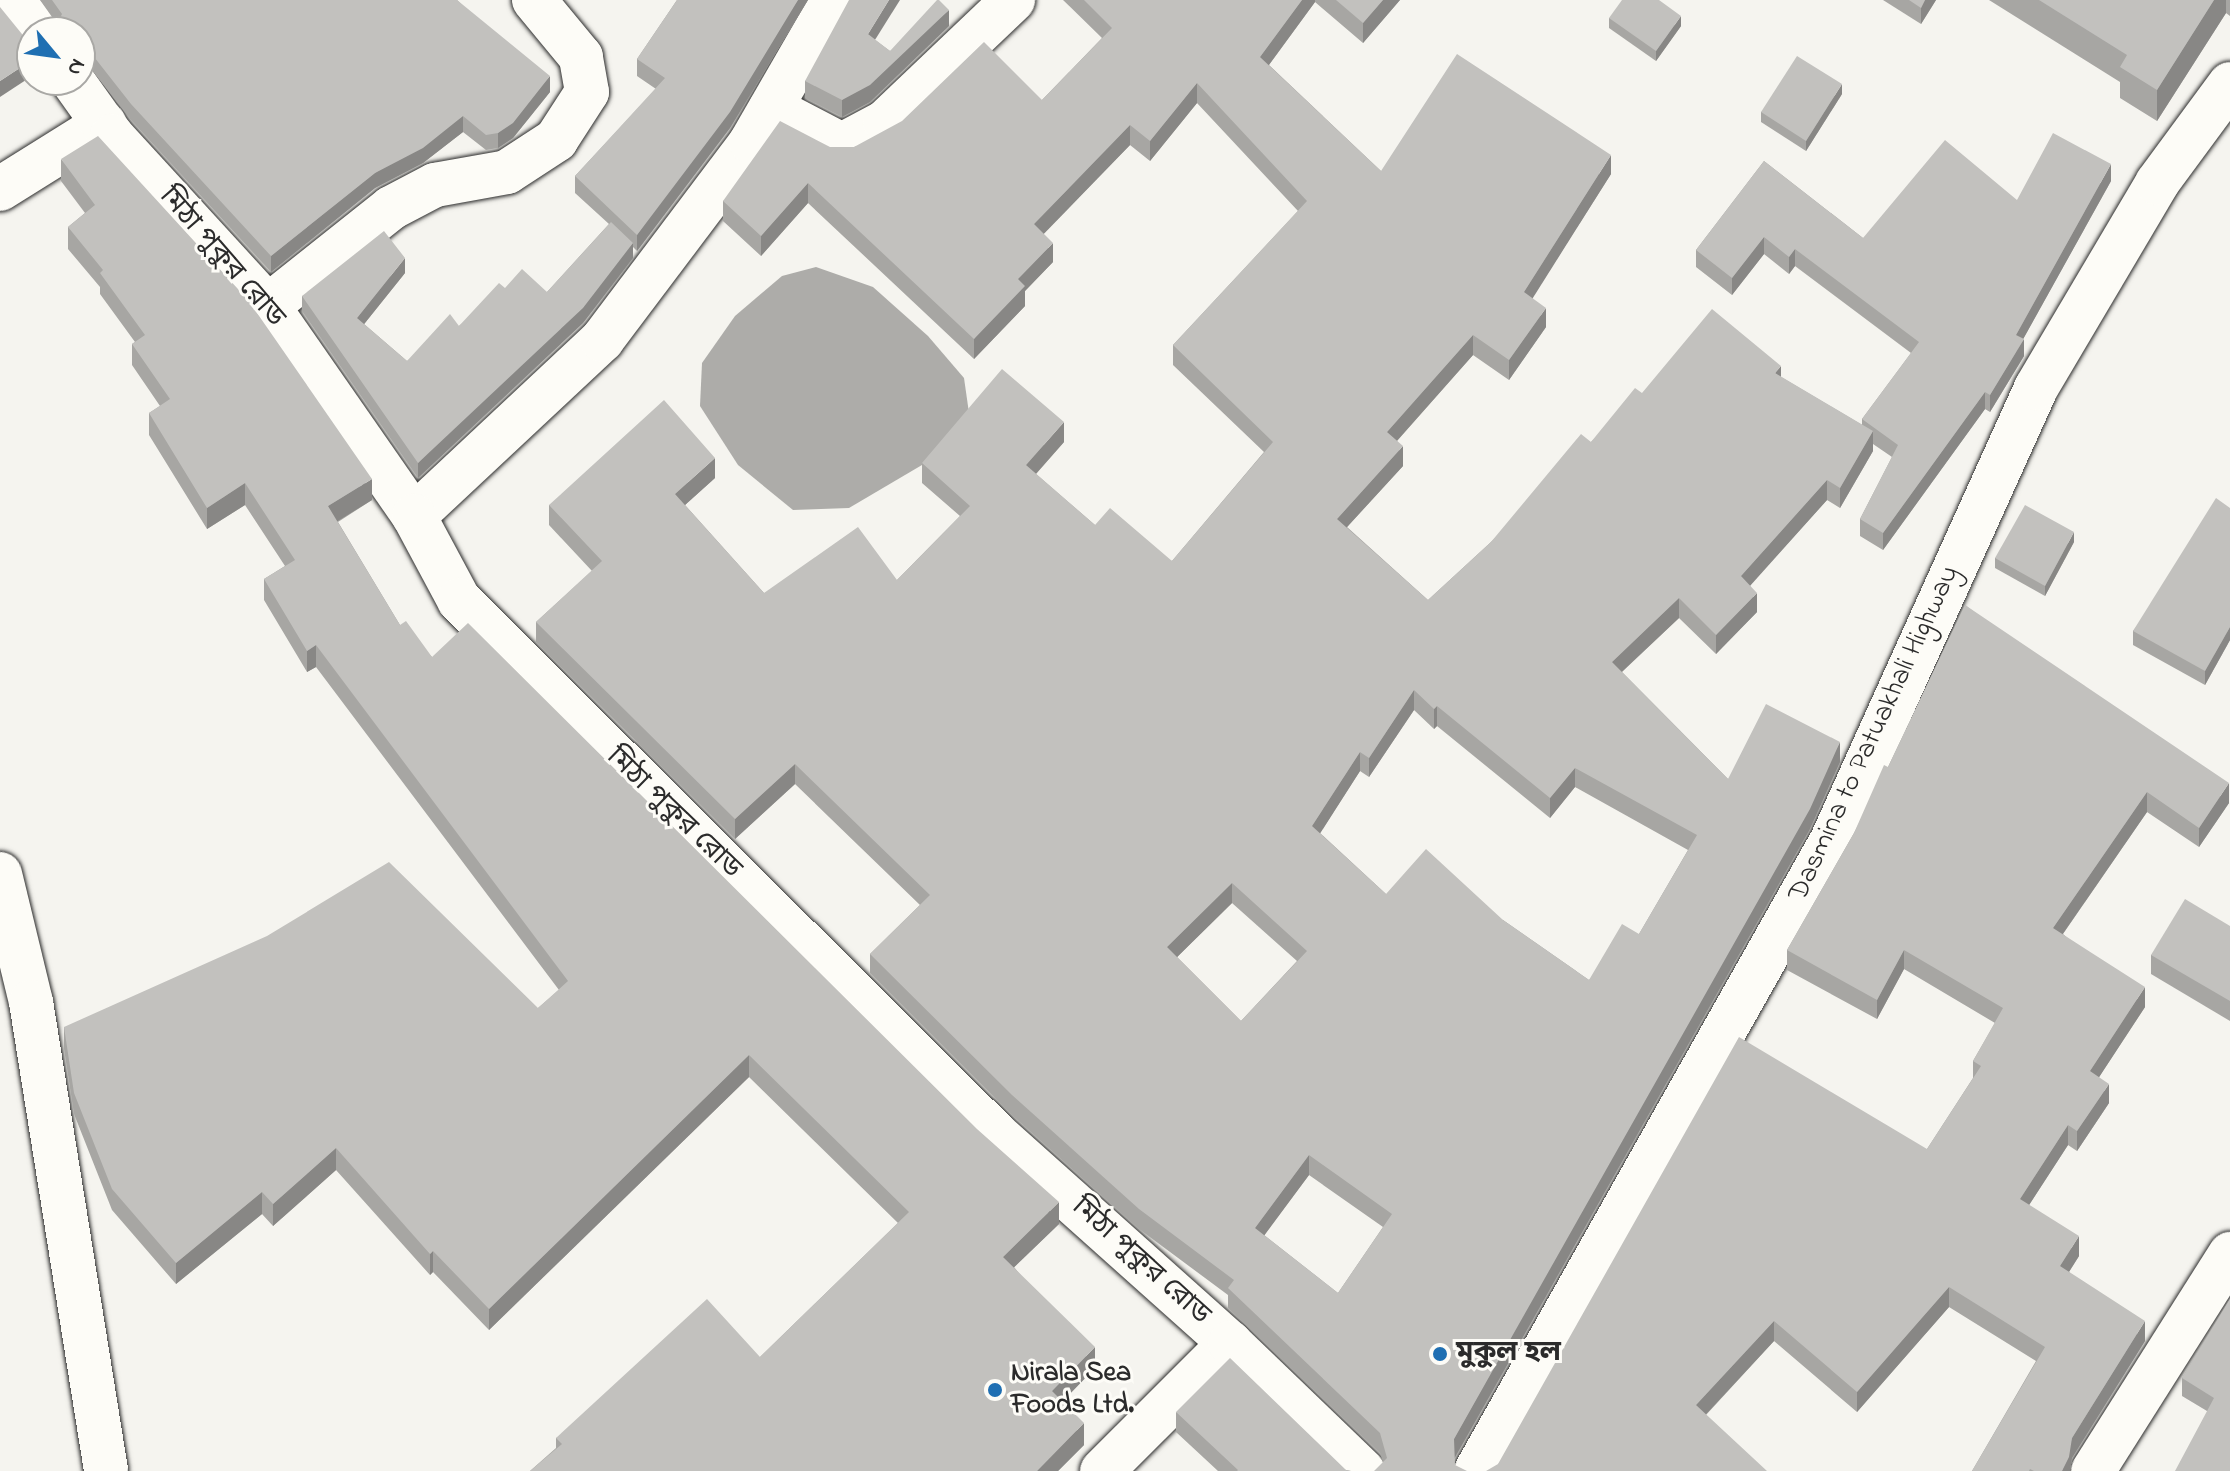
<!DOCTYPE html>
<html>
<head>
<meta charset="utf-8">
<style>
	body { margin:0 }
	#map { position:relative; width:2230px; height:1471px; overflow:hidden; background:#f5f4ef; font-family:"Indie Flower","Noto Sans Bengali",sans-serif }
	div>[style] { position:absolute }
	.water>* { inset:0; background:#adaca9 }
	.roads { filter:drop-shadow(0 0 2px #2b2b2b) drop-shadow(0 0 2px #2b2b2b) }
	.minor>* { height:44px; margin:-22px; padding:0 22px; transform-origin:22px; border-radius:22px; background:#fdfcf7 }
	.tertiary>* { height:44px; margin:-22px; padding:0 22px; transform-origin:22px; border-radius:22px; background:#fdfcf7 }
	.wall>* { inset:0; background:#a7a6a3 }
	.shaded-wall>* { inset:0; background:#888785 }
	.building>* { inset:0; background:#c2c1be }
	.dots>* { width:22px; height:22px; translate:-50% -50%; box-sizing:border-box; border:4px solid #fdfcf7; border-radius:50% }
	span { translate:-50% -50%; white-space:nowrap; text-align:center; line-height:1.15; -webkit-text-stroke:6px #fdfcf7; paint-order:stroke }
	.street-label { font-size:28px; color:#2b2b2b }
	.poi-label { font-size:28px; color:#2b2b2b; font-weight:700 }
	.left { translate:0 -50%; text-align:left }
	.north { position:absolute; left:16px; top:16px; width:80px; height:80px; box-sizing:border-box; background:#fdfcf7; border:2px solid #a9a8a5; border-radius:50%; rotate:119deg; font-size:22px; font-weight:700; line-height:32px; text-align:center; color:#2b2b2b }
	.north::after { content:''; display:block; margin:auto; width:28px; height:36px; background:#1f6fb2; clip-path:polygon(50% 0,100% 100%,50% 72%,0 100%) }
</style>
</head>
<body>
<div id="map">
	<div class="water">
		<i style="clip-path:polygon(816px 267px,873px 287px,928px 336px,964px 378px,969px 413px,922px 465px,849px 508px,793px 510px,738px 465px,700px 406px,702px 363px,735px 316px,782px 276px)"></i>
	</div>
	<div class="roads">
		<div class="minor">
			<i style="left:771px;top:108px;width:80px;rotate:27.5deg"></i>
			<i style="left:842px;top:145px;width:49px;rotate:-28.1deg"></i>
			<i style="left:885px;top:122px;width:177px;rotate:-43.6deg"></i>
			<i style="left:0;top:189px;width:123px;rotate:-32deg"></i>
			<i style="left:268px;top:306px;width:157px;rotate:-38.5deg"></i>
			<i style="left:391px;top:208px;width:50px;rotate:-27.6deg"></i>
			<i style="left:435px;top:185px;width:73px;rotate:-10.2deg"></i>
			<i style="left:507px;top:172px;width:59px;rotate:-33.1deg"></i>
			<i style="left:556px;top:140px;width:57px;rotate:-57.1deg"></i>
			<i style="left:587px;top:92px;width:36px;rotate:-100deg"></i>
			<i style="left:581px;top:57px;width:74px;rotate:-129.5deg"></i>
			<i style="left:414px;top:516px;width:258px;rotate:-43.1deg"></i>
			<i style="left:602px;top:340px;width:248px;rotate:-53deg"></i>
			<i style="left:751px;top:142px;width:164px;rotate:-60deg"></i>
			<i style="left:0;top:874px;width:132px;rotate:76.4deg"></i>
			<i style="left:31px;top:1002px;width:475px;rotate:80.9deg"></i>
			<i style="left:1102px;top:1471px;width:181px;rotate:-45deg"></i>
			<i style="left:2093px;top:1471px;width:257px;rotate:-57.7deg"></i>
		</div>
		<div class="tertiary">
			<i style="left:13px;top:0;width:40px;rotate:53deg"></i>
			<i style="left:72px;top:80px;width:69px;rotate:54.5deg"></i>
			<i style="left:112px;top:136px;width:231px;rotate:47.5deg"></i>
			<i style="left:268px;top:306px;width:256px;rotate:55.2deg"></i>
			<i style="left:414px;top:516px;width:95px;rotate:61.8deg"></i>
			<i style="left:459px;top:600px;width:756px;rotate:44.84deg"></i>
			<i style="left:995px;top:1133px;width:315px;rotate:41.8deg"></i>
			<i style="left:1230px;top:1343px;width:185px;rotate:43.9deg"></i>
			<i style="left:1476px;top:1471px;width:724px;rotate:-60.57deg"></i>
			<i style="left:1832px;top:840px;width:496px;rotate:-65.7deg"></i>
			<i style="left:2036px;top:388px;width:238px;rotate:-59.4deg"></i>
			<i style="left:2157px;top:183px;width:123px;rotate:-53.6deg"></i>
		</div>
	</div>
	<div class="wall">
		<i style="clip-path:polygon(40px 0,457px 0,550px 92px,513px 138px,498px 148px,486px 150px,463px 132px,423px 163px,375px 188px,271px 272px,131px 120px,80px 55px,80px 32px,57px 24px)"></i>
		<i style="clip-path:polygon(677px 0,808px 0,730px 128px,637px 251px,633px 247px,633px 258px,583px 323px,418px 478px,302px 311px,302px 296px,405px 273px,364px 324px,407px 361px,459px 326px,505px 288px,547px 292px,609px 224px,575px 193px,575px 176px,656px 89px,637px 76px,637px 59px)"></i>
		<i style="clip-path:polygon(evenodd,1063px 0,1400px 0,1363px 43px,1315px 2px,1269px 65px,1381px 171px,1611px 174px,1532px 298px,1546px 327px,1509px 380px,1473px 355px,1397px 441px,1403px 466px,1347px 527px,1428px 600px,1491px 542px,1591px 442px,1642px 393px,1781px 377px,1862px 425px,1862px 419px,1911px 353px,1795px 266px,1789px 274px,1764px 254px,1732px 295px,1696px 267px,1696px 250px,1764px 161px,1863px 238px,2017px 200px,2111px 181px,2023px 339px,2024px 356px,1990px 412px,1985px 409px,1883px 550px,1860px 536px,1860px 519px,1892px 457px,1873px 444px,1873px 451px,1840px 508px,1827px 500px,1750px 585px,1757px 612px,1716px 654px,1679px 618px,1622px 672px,1728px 779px,1840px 762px,1810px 829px,1455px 1458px,1383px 1462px,1380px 1453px,1228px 1308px,1228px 1295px,1139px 1229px,1012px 1115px,870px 973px,870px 954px,920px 905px,795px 784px,735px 839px,536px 642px,536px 622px,592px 571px,549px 525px,549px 505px,715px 478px,685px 505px,764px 593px,897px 580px,960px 516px,922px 483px,922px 463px,1064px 442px,1036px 474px,1095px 525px,1172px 561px,1264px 452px,1173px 365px,1173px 345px,1298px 211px,1197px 103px,1150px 161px,1130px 145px,1043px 234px,1053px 262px,1025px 291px,1025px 306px,974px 359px,808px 203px,761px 256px,723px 221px,723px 201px,830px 147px,854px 147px,1042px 100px,1102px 38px,1063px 0,1414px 710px,1434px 729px,1437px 726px,1550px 818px,1575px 787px,1688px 850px,1639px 934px,1589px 980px,1503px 920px,1386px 894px,1320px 833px,1360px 771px,1369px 777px,1414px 710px,1063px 0,1232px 903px,1297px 961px,1241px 1021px,1177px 957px,1232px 903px,1063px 0,1309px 1175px,1383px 1227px,1338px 1293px,1264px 1235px,1309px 1175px)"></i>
		<i style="clip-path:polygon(1883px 0,1936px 0,1921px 24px)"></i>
		<i style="clip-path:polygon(1989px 0,2230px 0,2230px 16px,2226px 13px,2157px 121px,2120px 98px,2120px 82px)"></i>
		<i style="clip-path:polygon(1609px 18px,1681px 26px,1656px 61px,1609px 28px)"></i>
		<i style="clip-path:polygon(949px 26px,870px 102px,842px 117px,805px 98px,805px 81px,875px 40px,890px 51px)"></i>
		<i style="clip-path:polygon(1842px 94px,1806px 151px,1761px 122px,1761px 112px)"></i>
		<i style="clip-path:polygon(61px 159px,372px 500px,338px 522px,400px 625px,432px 657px,1059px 1224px,1014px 1267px,1095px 1368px,1062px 1402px,1084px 1445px,1058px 1471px,530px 1471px,556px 1448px,556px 1438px,760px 1357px,898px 1223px,749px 1077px,489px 1330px,433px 1272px,430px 1275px,336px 1170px,273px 1226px,262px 1214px,176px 1284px,112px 1210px,74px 1114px,64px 1049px,64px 1027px,538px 1008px,559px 990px,316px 667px,307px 672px,264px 600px,264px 579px,285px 566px,245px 505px,207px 529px,149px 435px,149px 413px,160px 406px,132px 365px,132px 344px,135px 342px,100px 294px,100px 287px,68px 249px,68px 227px,85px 213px,61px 181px)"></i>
		<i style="clip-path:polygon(2230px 508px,2230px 640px,2205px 685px,2133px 645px,2133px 631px)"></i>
		<i style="clip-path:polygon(2074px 542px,2045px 596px,1995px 568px,1995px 558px)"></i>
		<i style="clip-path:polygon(1965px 605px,2229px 803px,2199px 847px,2147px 812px,2063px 934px,2145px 1007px,2099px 1077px,2109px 1103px,2077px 1151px,2068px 1145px,2029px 1205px,2079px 1256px,2069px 1272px,2145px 1341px,2072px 1458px,2070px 1471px,1972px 1471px,2036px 1361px,1949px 1307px,1857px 1412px,1774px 1341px,1706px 1415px,1498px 1464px,1927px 1149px,1973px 1078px,1973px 1061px,1995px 1023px,1904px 969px,1877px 1019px,1787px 970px,1787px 950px,1854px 833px,1888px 767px)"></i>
		<i style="clip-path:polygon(2230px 926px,2230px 1021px,2151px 974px,2151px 955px)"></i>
		<i style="clip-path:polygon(2230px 1299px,2230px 1471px,2207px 1411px,2182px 1396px,2182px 1378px)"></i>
		<i style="clip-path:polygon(1176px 1412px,1346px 1470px,1351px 1471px,1218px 1471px,1176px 1432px)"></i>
	</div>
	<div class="shaded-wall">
		<i style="clip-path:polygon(798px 0,808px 0,730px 128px,637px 251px,637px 235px)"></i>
		<i style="clip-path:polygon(889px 0,900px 0,868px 51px,868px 34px)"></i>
		<i style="clip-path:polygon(1302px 0,1315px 0,1315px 2px,1260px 77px,1260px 57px)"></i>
		<i style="clip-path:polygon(1383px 0,1400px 0,1363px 43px,1363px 23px)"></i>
		<i style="clip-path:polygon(1925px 0,1936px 0,1921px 24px,1921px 8px)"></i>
		<i style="clip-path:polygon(2214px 0,2226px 0,2226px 13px,2157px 121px,2157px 90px)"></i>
		<i style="clip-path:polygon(949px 10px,949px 26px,870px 102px,842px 117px,842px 100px)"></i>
		<i style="clip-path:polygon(1681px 16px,1681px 26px,1656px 61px,1656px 51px)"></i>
		<i style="clip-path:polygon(32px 60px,32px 76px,0 97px,0 81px)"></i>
		<i style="clip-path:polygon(550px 76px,550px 92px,513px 138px,498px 148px,498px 133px)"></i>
		<i style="clip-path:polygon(1197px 83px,1197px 103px,1150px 161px,1150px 141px)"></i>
		<i style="clip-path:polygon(1842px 84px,1842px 94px,1806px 151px,1806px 141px)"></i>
		<i style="clip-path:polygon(463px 116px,463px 132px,423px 163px,375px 188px,271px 272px,271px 256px,375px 173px)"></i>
		<i style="clip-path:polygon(1130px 125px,1130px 145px,1034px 244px,1034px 224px)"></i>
		<i style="clip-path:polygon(1611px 155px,1611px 174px,1524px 312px,1524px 292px)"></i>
		<i style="clip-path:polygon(2111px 164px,2111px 181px,2016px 352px,2016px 335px)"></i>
		<i style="clip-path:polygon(808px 183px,808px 203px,761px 256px,761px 236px)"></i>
		<i style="clip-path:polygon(1764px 237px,1764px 254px,1732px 295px,1732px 278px)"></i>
		<i style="clip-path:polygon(633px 243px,633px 258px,583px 323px,418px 478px,418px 463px)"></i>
		<i style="clip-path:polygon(1053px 243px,1053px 262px,1025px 291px,1025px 306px,974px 359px,974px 339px,1018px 279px)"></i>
		<i style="clip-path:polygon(1795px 249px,1795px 266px,1789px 274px,1789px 257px)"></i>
		<i style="clip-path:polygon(405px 258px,405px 273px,357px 333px,357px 318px)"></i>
		<i style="clip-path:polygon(1546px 308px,1546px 327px,1509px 380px,1509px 360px)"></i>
		<i style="clip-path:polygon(1473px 335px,1473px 355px,1387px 452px,1387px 432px)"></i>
		<i style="clip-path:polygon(2024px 339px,2024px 356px,1990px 412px,1990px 395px)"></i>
		<i style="clip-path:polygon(1781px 366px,1781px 386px,1775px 373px)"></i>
		<i style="clip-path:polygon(1985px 392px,1985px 409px,1883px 550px,1883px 533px)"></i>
		<i style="clip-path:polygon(1064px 422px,1064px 442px,1026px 485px,1026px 465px)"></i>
		<i style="clip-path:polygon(1873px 431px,1873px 451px,1840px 508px,1840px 488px)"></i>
		<i style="clip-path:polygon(1403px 446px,1403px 466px,1337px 538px,1337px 519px)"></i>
		<i style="clip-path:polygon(715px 458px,715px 478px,675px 514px,675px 494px)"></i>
		<i style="clip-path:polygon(372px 479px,372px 500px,328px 527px,328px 506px)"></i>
		<i style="clip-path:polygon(1827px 480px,1827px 500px,1741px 596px,1741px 576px)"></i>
		<i style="clip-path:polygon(245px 483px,245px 505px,207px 529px,207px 508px)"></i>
		<i style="clip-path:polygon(2074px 532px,2074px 542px,2045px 596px,2045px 586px)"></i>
		<i style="clip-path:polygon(1757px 593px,1757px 612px,1716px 654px,1716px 635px)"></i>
		<i style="clip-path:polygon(1679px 598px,1679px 618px,1612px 681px,1612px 662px)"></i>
		<i style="clip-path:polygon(2230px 627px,2230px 640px,2205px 685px,2205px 671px)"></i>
		<i style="clip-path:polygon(316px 645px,316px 667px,307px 672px,307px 651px)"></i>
		<i style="clip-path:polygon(1414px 690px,1414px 710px,1369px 777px,1369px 758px)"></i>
		<i style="clip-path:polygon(1437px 706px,1437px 726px,1434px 729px,1434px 709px)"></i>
		<i style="clip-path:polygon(1840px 742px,1840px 762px,1810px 829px,1454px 1459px,1454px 1439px)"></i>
		<i style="clip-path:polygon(1360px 752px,1360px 771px,1312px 846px,1312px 826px)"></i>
		<i style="clip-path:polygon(795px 764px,795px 784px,735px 839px,735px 819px)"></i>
		<i style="clip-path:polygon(1575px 768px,1575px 787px,1550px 818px,1550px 798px)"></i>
		<i style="clip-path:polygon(2229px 783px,2229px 803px,2199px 847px,2199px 828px)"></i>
		<i style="clip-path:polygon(2147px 792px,2147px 812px,2053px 948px,2053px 928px)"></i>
		<i style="clip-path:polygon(1232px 883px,1232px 903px,1167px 967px,1167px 947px)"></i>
		<i style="clip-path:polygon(1904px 950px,1904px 969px,1877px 1019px,1877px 1000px)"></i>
		<i style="clip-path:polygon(2145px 987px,2145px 1007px,2090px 1091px,2090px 1071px)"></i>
		<i style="clip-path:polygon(749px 1055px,749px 1077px,489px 1330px,489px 1309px)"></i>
		<i style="clip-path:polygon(2109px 1084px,2109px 1103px,2077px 1151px,2077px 1131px)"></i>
		<i style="clip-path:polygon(2068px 1125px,2068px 1145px,2020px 1219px,2020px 1199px)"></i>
		<i style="clip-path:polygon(336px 1148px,336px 1170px,273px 1226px,273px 1204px)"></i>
		<i style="clip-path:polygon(1309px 1155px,1309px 1175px,1255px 1248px,1255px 1228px)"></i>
		<i style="clip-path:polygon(262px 1192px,262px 1214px,176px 1284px,176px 1263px)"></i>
		<i style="clip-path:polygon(1059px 1202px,1059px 1224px,1003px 1278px,1003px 1257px)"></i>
		<i style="clip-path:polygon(2079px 1236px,2079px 1256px,2060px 1286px,2060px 1266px)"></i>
		<i style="clip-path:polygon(433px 1251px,433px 1272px,430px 1275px,430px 1254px)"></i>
		<i style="clip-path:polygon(1949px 1287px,1949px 1307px,1857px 1412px,1857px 1392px)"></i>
		<i style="clip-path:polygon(1774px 1321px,1774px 1341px,1696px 1425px,1696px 1405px)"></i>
		<i style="clip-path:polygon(2145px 1321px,2145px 1341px,2072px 1458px,2070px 1471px,2062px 1471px,2072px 1438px)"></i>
		<i style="clip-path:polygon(1095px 1347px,1095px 1368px,1052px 1412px,1052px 1391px)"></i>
		<i style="clip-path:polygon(1084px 1423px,1084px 1445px,1058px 1471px,1037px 1471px)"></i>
	</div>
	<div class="building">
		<i style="clip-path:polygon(52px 0,457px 0,550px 76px,513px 123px,498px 133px,486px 135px,463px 116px,423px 148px,375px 173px,271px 256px,131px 104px,80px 39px,80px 32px,53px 32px,62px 14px)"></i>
		<i style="clip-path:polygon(677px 0,798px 0,730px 112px,637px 235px,575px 176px,665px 78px,637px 59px)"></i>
		<i style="clip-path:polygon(849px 0,889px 0,868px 34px,890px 51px,937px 0,939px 0,949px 10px,870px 85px,842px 100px,805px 81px)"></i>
		<i style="clip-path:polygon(evenodd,1084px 0,1302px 0,1260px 57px,1381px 171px,1457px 54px,1611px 155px,1524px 292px,1546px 308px,1509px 360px,1473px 335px,1387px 432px,1403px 446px,1337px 519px,1428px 600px,1491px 542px,1581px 434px,1591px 442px,1635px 388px,1642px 393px,1712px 309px,1781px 366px,1775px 373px,1873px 431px,1840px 488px,1827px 480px,1741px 576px,1757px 593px,1716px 635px,1679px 598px,1612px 662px,1728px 779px,1766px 704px,1840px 742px,1810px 809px,1454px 1439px,1455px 1465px,1467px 1471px,1374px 1471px,1387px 1458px,1380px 1433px,1228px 1288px,1234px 1280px,1139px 1209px,1012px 1095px,870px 954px,930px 895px,795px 764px,735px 819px,536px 622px,602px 561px,549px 505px,664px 400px,715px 458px,675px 494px,764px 593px,858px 527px,897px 580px,970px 506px,922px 463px,1002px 369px,1064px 422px,1026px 465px,1095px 525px,1110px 508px,1172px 561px,1273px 442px,1173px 345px,1307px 201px,1197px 83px,1150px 141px,1130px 125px,1034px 224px,1053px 243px,1018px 279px,1025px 286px,974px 339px,808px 183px,761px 236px,723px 201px,780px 121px,830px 147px,854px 147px,902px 121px,984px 42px,1042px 100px,1112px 28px,1084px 0,1414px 690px,1434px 709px,1437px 706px,1550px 798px,1575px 768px,1697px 835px,1639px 934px,1622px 924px,1589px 980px,1503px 920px,1426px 849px,1386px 894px,1312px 826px,1360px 752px,1369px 758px,1414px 690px,1084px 0,1232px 883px,1307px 951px,1241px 1021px,1167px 947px,1232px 883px,1084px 0,1309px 1155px,1392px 1214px,1338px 1293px,1255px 1228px,1309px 1155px)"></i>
		<i style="clip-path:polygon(1336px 0,1383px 0,1363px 23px)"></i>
		<i style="clip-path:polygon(1622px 0,1659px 0,1681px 16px,1656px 51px,1609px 18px)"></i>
		<i style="clip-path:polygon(1909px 0,1925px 0,1921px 8px)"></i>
		<i style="clip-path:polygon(2039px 0,2214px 0,2157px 90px,2120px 67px,2127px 55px)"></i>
		<i style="clip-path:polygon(0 7px,26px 39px,32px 38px,32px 60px,0 81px)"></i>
		<i style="clip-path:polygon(1797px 56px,1842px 84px,1806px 141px,1761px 112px)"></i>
		<i style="clip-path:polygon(2053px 133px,2111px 164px,2016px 335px,2024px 339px,1990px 395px,1985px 392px,1883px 533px,1860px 519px,1898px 445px,1862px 419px,1919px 342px,1795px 249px,1789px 257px,1764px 237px,1732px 278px,1696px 250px,1764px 161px,1863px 238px,1945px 140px,2017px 200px)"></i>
		<i style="clip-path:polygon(98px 136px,248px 300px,372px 479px,328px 506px,400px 625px,406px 621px,432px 657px,468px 623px,977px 1129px,1059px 1202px,1003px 1257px,1095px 1347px,1052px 1391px,1084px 1423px,1037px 1471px,530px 1471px,562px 1444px,556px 1438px,707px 1299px,760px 1357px,909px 1212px,749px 1055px,489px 1309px,433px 1251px,430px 1254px,336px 1148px,273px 1204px,262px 1192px,176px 1263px,112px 1189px,74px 1093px,64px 1027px,267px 936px,389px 862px,538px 1008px,568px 981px,316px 645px,307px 651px,264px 579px,295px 560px,245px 483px,207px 508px,149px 413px,170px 399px,132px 344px,145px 335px,100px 273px,103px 270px,68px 227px,95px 205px,61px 159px)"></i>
		<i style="clip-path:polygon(611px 222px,633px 243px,583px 308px,418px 463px,302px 296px,384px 231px,405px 258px,357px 318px,407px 361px,450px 314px,459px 326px,499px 283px,505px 288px,522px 269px,547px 292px)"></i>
		<i style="clip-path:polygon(2216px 498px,2230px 508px,2230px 627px,2205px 671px,2133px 631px)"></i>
		<i style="clip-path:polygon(2025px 505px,2074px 532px,2045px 586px,1995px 558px)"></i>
		<i style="clip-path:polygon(1965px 605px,2229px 783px,2199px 828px,2147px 792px,2053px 928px,2145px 987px,2090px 1071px,2109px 1084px,2077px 1131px,2068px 1125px,2020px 1199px,2079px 1236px,2060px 1266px,2145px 1321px,2072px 1438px,2069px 1457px,2062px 1471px,2034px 1471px,2030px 1469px,2029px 1471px,1972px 1471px,2045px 1347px,1949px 1287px,1857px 1392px,1774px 1321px,1696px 1405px,1767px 1471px,1486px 1471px,1498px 1464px,1739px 1037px,1927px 1149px,1981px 1066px,1973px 1061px,2003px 1008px,1904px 950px,1877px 1000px,1787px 950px,1854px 833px,1884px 765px,1888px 767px)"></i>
		<i style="clip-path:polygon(2185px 899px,2230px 926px,2230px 1001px,2151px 955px)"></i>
		<i style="clip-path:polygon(2230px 1299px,2230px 1471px,2175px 1471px,2214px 1398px,2182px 1378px)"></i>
		<i style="clip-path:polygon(1230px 1358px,1346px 1470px,1351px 1471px,1237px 1471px,1238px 1470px,1176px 1412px)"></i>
	</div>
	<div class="dots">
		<i style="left:1440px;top:1354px;background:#1f6fb2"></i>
		<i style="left:995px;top:1390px;background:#1f6fb2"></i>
	</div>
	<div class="street-label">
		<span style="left:221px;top:258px;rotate:49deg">মিঠা পুকুর রোড</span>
		<span style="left:1875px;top:734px;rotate:-65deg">Dasmina to Patuakhali Highway</span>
		<span style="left:673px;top:814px;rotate:44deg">মিঠা পুকুর রোড</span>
		<span style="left:1140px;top:1262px;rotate:42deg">মিঠা পুকুর রোড</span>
	</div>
	<div class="poi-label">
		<span class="left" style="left:1456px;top:1354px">মুকুল হল</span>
		<span class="left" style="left:1011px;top:1390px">Nirala Sea<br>Foods Ltd.</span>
	</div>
	<div class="north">N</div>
</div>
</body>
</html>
